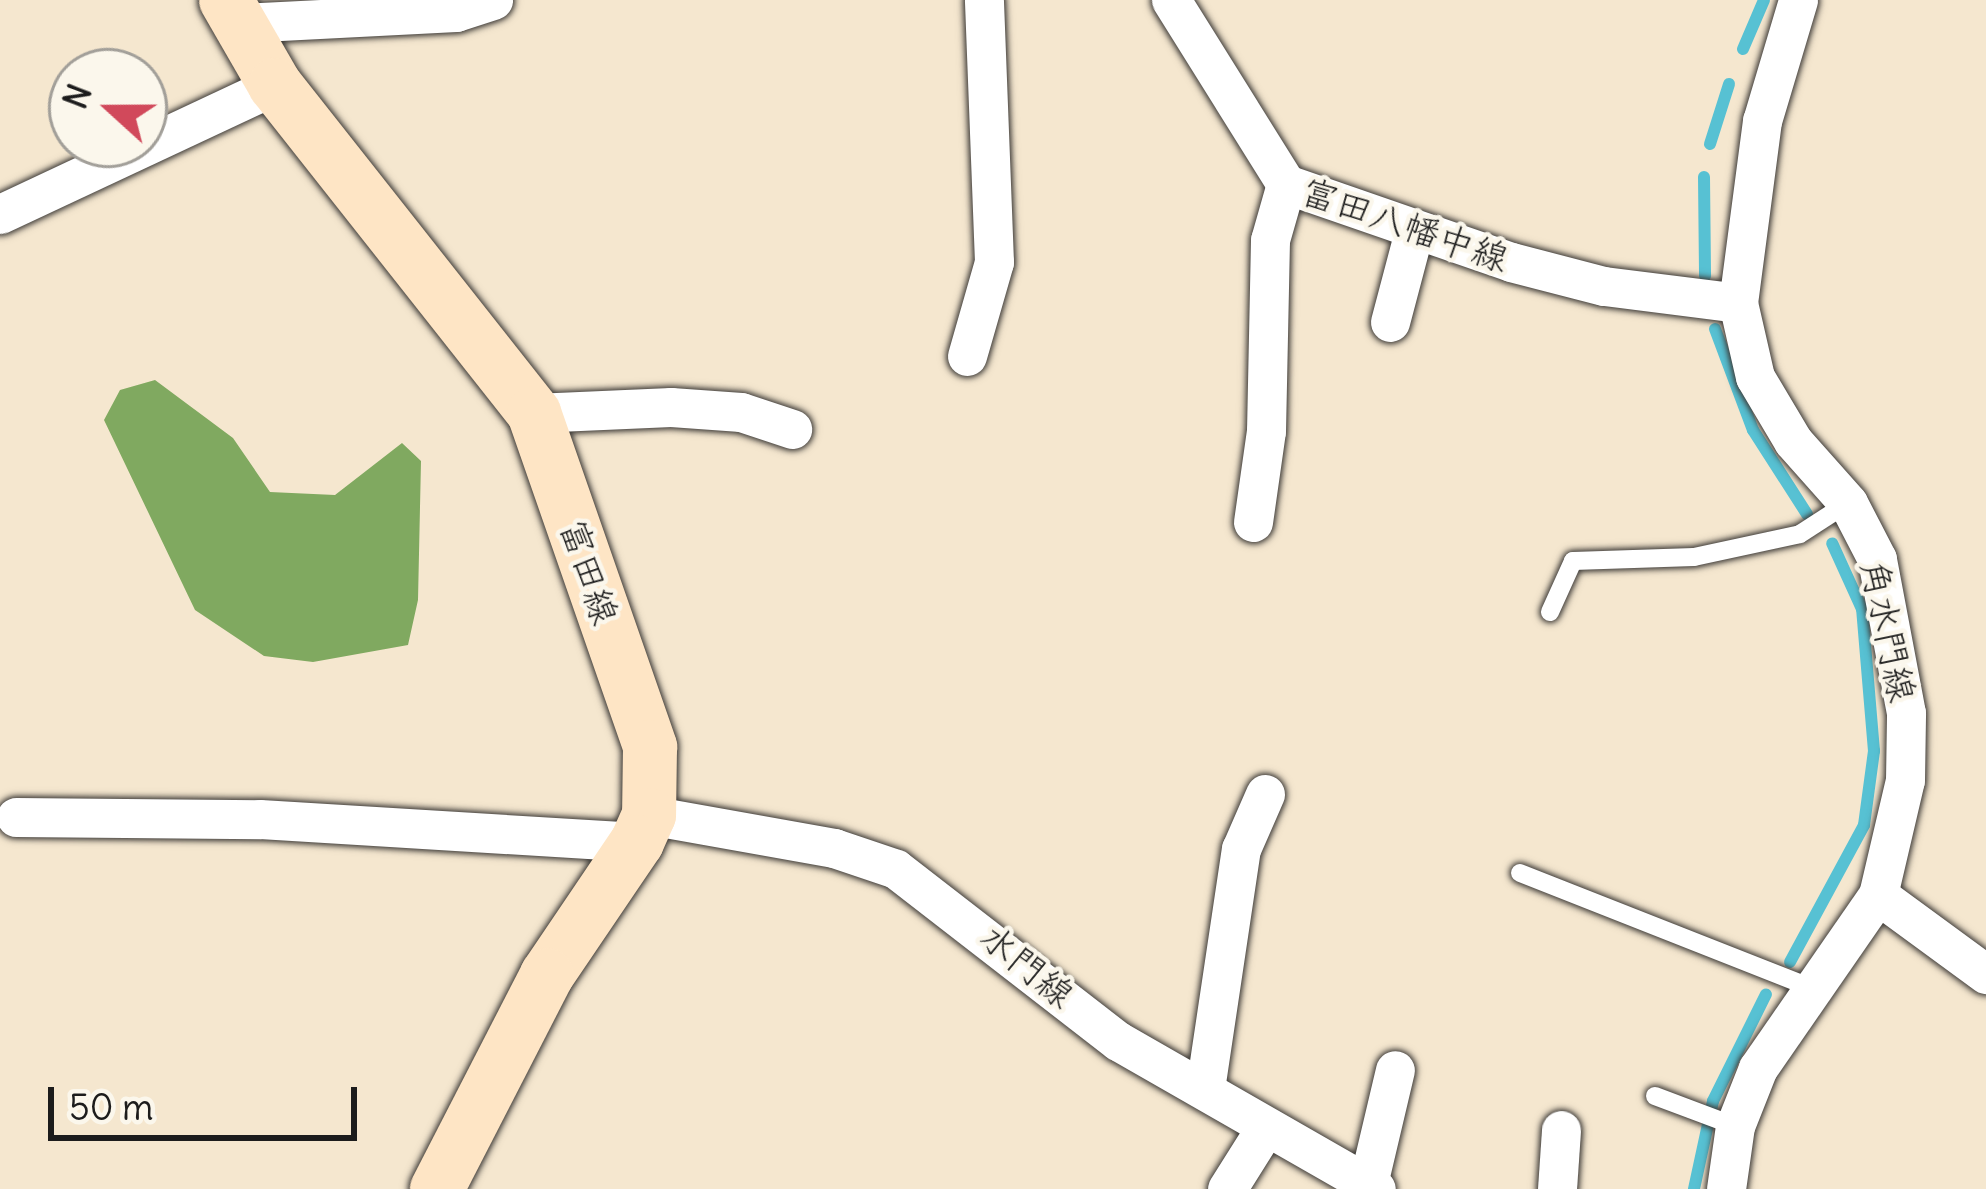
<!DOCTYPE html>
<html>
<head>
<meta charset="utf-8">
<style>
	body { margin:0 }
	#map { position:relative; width:1986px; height:1189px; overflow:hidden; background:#f5e7cf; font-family:Delius,"Klee One",sans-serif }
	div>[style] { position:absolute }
	.forest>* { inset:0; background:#80a960 }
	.stream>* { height:12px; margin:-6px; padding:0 6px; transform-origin:6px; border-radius:6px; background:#57c1d3 }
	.roads { filter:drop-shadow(0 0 3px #3d3a37) drop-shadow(0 0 3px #3d3a37) }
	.lane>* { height:18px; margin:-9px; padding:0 9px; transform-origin:9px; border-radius:9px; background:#fff }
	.street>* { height:39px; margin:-19.5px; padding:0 19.5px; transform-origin:19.5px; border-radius:19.5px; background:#fff }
	.secondary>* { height:54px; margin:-27px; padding:0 27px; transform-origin:27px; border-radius:27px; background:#fee5c5 }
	span { translate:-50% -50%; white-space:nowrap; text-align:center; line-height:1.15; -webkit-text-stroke:9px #fbf7ec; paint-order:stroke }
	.street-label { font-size:36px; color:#1c1c1c }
	.north { position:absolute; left:48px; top:48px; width:120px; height:120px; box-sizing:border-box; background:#fbf7ec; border:3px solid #a29f99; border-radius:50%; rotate:291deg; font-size:33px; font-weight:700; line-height:48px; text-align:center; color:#1c1c1c }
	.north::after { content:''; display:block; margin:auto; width:42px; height:54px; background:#d1495b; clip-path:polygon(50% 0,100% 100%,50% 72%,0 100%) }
	.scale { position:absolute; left:48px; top:1087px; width:309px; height:54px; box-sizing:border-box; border:6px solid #1c1c1c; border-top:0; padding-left:15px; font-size:36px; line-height:42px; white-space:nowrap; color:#1c1c1c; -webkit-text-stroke:9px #fbf7ec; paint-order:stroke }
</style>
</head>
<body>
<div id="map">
	<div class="forest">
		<i style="clip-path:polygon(155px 380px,233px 438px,270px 492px,335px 495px,402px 443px,421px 461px,418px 600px,408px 645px,313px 662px,264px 656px,195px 610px,104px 420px,120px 390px)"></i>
	</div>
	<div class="stream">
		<i style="left:1743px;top:49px;width:53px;rotate:-66.8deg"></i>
		<i style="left:1710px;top:144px;width:63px;rotate:-72.4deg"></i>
		<i style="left:1704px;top:177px;width:99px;rotate:89.4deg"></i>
		<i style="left:1715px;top:329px;width:108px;rotate:69.4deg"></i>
		<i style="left:1753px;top:430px;width:100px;rotate:57.3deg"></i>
		<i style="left:1790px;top:962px;width:156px;rotate:-61.6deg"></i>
		<i style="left:1864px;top:825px;width:75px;rotate:-82.3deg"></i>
		<i style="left:1874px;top:751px;width:143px;rotate:-94.8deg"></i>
		<i style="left:1862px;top:609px;width:72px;rotate:-114.4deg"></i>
		<i style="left:1694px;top:1189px;width:90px;rotate:-77.8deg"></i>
		<i style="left:1713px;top:1101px;width:119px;rotate:-63.6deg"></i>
	</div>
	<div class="roads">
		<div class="lane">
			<i style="left:1550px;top:612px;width:56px;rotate:-65.7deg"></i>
			<i style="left:1573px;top:561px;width:121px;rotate:-1.9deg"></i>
			<i style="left:1694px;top:557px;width:108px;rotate:-12.2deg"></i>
			<i style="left:1800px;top:534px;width:57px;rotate:-32.9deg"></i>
			<i style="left:1520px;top:873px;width:312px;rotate:21.5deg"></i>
			<i style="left:1655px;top:1096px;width:85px;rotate:20.6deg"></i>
		</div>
		<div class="street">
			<i style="left:1171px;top:0;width:217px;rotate:58deg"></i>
			<i style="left:1286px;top:184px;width:238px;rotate:19.1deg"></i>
			<i style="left:1511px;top:262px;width:96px;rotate:14.5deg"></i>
			<i style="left:1604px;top:286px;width:135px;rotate:7.2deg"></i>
			<i style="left:241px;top:23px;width:215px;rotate:-2.9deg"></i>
			<i style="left:456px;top:12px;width:39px;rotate:-18deg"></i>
			<i style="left:0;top:214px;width:304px;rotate:-25.1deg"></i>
			<i style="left:1390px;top:322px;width:94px;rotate:-75.2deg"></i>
			<i style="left:967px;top:356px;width:98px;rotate:-74deg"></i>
			<i style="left:994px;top:262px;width:262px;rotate:-92.2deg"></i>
			<i style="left:534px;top:413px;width:137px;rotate:-2.5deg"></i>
			<i style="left:671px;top:407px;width:70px;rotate:4.1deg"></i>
			<i style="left:741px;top:412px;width:54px;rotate:18.4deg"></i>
			<i style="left:1253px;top:522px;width:92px;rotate:-81.9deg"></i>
			<i style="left:1266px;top:431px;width:191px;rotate:-88.8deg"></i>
			<i style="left:1270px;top:240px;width:58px;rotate:-74.1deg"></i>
			<i style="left:649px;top:815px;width:188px;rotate:10.1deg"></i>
			<i style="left:834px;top:848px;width:65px;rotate:18.7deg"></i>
			<i style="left:896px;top:869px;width:281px;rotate:37.8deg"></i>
			<i style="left:1118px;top:1041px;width:297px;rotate:29.8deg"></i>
			<i style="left:16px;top:817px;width:244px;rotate:0.5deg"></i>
			<i style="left:260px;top:819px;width:378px;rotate:3.5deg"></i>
			<i style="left:1878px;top:895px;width:134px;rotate:36.2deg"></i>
			<i style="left:1205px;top:1089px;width:243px;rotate:-81.5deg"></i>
			<i style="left:1241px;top:849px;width:60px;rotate:-66.4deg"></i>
			<i style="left:1368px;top:1184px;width:117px;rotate:-76.7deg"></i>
			<i style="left:1227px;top:1189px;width:73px;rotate:-57.8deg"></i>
			<i style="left:1557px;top:1189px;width:59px;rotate:-86.1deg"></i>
			<i style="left:1726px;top:1189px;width:64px;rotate:-81.9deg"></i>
			<i style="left:1735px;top:1126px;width:62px;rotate:-68.4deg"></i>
			<i style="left:1758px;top:1068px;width:211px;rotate:-55.3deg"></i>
			<i style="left:1878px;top:895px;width:118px;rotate:-76.8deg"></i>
			<i style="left:1905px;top:780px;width:67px;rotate:-89.1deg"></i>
			<i style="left:1906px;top:713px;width:157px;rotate:-100.7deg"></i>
			<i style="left:1877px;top:559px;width:63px;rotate:-117.4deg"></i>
			<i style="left:1848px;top:503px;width:83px;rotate:-131.6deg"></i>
			<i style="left:1793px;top:441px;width:74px;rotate:-120.7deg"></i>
			<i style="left:1755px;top:377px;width:76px;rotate:-102.9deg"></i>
			<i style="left:1738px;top:303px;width:184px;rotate:-82.5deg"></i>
			<i style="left:1762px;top:121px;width:126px;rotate:-73.4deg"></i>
		</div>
		<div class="secondary">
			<i style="left:226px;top:0;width:98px;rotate:60deg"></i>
			<i style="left:275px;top:85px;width:418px;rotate:51.7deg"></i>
			<i style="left:534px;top:413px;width:354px;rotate:70.8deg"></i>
			<i style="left:650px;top:747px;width:68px;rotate:90.8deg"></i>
			<i style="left:649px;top:815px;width:30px;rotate:114deg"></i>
			<i style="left:637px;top:842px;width:161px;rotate:124.1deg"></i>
			<i style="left:547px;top:975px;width:241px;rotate:117.2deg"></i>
		</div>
	</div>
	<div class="street-label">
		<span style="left:1405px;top:225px;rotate:19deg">富田八幡中線</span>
		<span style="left:589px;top:572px;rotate:71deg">富田線</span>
		<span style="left:1888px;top:631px;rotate:78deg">角水門線</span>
		<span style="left:1027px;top:966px;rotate:39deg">水門線</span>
	</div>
	<div class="north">N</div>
	<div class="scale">50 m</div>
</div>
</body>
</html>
